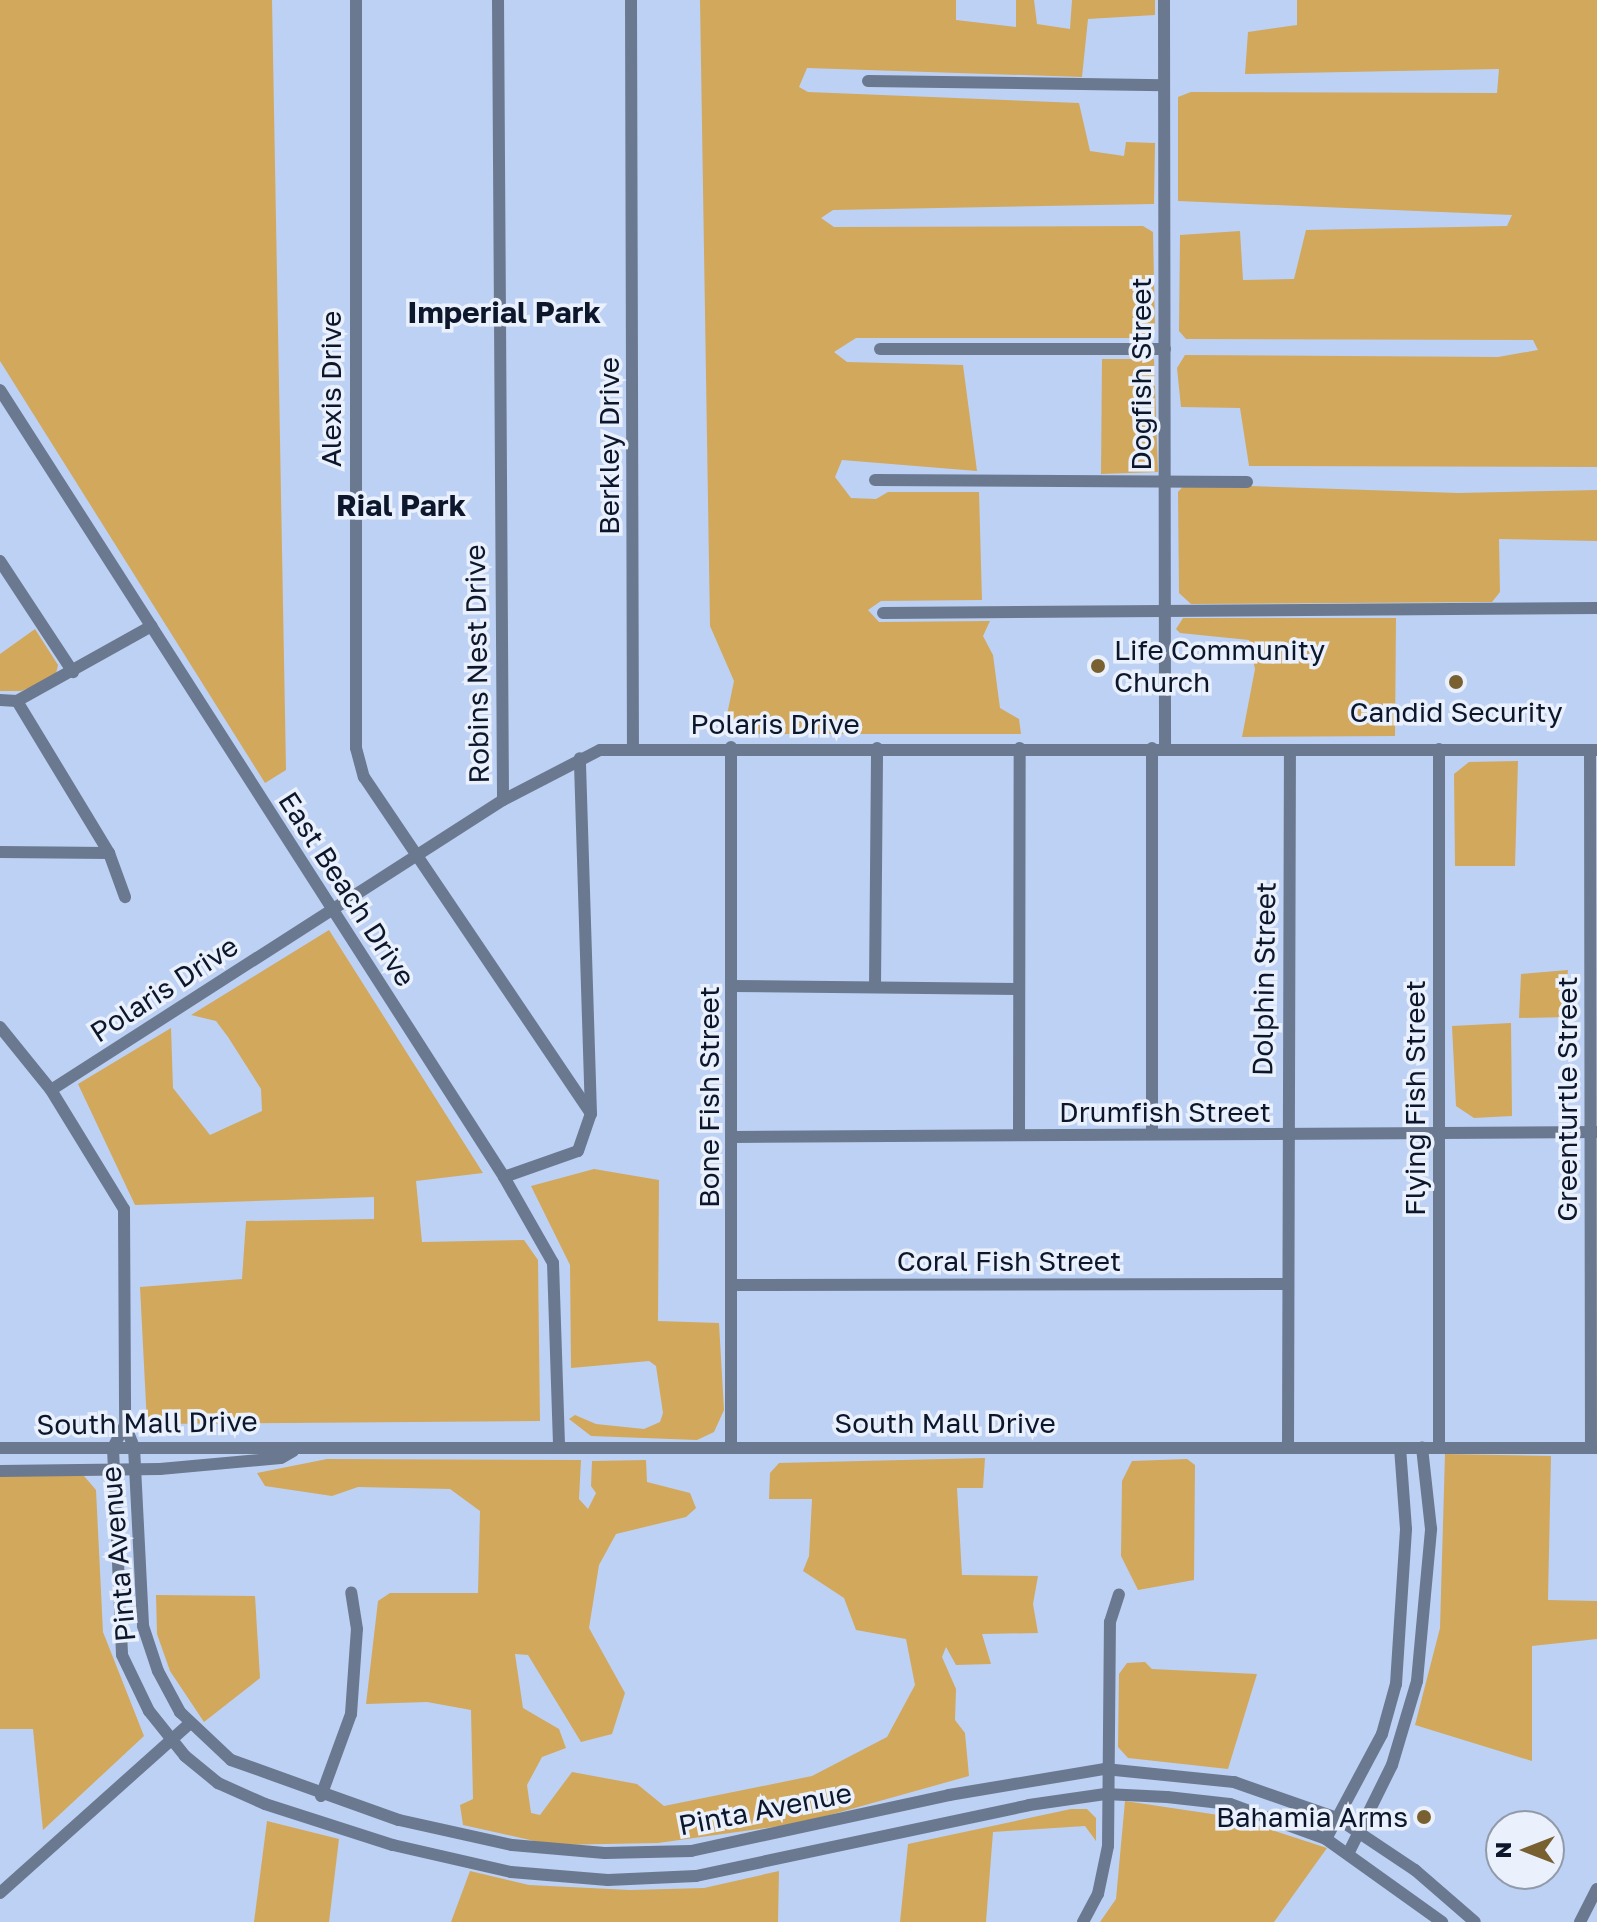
<!DOCTYPE html>
<html>
<head>
<meta charset="utf-8">
<style>
	body { margin:0 }
	#map { position:relative; width:1597px; height:1922px; overflow:hidden; background:#bdd1f4; font-family:"Golos Text",sans-serif }
	div>[style] { position:absolute }
	.green>* { inset:0; background:#d2a85c }
	.minor>* { height:12px; margin:-6px; padding:0 6px; transform-origin:6px; border-radius:6px; background:#6b7990 }
	.dots>* { width:22px; height:22px; translate:-50% -50%; box-sizing:border-box; border:4px solid #eaf1fd; border-radius:50% }
	span { translate:-50% -50%; white-space:nowrap; text-align:center; line-height:1.15; -webkit-text-stroke:7px #eaf1fd; paint-order:stroke }
	.street-label { font-size:28px; color:#0c172c }
	.poi-label { font-size:28px; color:#0c172c }
	.left { translate:0 -50%; text-align:left }
	.right { translate:-100% -50%; text-align:right }
	.neighbourhood-label { font-size:30px; color:#0c172c; font-weight:700 }
	.north { position:absolute; left:1485px; top:1810px; width:80px; height:80px; box-sizing:border-box; background:#eaf1fd; border:2px solid #919aa9; border-radius:50%; rotate:270deg; font-size:22px; font-weight:700; line-height:32px; text-align:center; color:#0c172c }
	.north::after { content:''; display:block; margin:auto; width:28px; height:36px; background:#796031; clip-path:polygon(50% 0,100% 100%,50% 72%,0 100%) }
</style>
</head>
<body>
<div id="map">
	<div class="green">
		<i style="clip-path:polygon(0 0,272px 0,286px 770px,265px 783px,0 361px)"></i>
		<i style="clip-path:polygon(700px 0,956px 0,956px 20px,1016px 27px,1016px 0,1034px 0,1037px 24px,1070px 29px,1072px 0,1155px 0,1155px 15px,1088px 19px,1082px 77px,807px 68px,799px 87px,808px 92px,1079px 103px,1090px 151px,1124px 156px,1126px 142px,1155px 143px,1154px 204px,833px 210px,821px 218px,834px 227px,1143px 226px,1153px 232px,1155px 329px,1144px 338px,856px 338px,834px 352px,847px 362px,963px 365px,977px 471px,842px 460px,835px 477px,851px 498px,876px 499px,888px 492px,979px 492px,982px 600px,881px 601px,868px 610px,879px 622px,990px 621px,983px 636px,993px 655px,1000px 708px,1019px 719px,1021px 734px,723px 734px,734px 681px,710px 626px)"></i>
		<i style="clip-path:polygon(1297px 0,1597px 0,1597px 467px,1249px 466px,1240px 408px,1181px 407px,1177px 368px,1185px 355px,1498px 357px,1538px 350px,1533px 340px,1186px 339px,1179px 331px,1180px 235px,1240px 231px,1243px 280px,1294px 279px,1306px 230px,1507px 226px,1512px 215px,1178px 201px,1178px 97px,1191px 92px,1497px 93px,1499px 69px,1245px 74px,1248px 32px,1297px 25px)"></i>
		<i style="clip-path:polygon(1102px 359px,1154px 359px,1158px 472px,1101px 474px)"></i>
		<i style="clip-path:polygon(1185px 484px,1458px 493px,1597px 490px,1597px 541px,1499px 539px,1500px 592px,1492px 602px,1191px 604px,1179px 593px,1178px 492px)"></i>
		<i style="clip-path:polygon(1183px 618px,1396px 618px,1395px 736px,1242px 737px,1255px 669px,1249px 640px,1180px 633px,1176px 629px)"></i>
		<i style="clip-path:polygon(35px 629px,58px 665px,55px 678px,21px 691px,0 691px,0 654px)"></i>
		<i style="clip-path:polygon(1518px 761px,1515px 866px,1455px 866px,1454px 774px,1469px 762px)"></i>
		<i style="clip-path:polygon(329px 930px,483px 1173px,416px 1181px,422px 1242px,524px 1240px,538px 1260px,540px 1421px,147px 1424px,140px 1287px,242px 1279px,246px 1221px,374px 1219px,374px 1197px,135px 1205px,78px 1084px,171px 1028px,173px 1088px,210px 1135px,262px 1111px,261px 1089px,228px 1037px,216px 1021px,191px 1015px)"></i>
		<i style="clip-path:polygon(1568px 970px,1565px 1000px,1571px 1017px,1519px 1018px,1521px 974px)"></i>
		<i style="clip-path:polygon(1511px 1023px,1512px 1116px,1474px 1118px,1456px 1106px,1452px 1026px)"></i>
		<i style="clip-path:polygon(594px 1169px,659px 1180px,658px 1321px,719px 1323px,724px 1410px,714px 1432px,697px 1440px,591px 1436px,569px 1419px,575px 1415px,596px 1424px,644px 1429px,660px 1422px,663px 1413px,656px 1366px,649px 1361px,571px 1368px,570px 1265px,531px 1186px)"></i>
		<i style="clip-path:polygon(1445px 1454px,1551px 1456px,1548px 1600px,1597px 1601px,1597px 1639px,1532px 1646px,1532px 1761px,1415px 1725px,1440px 1628px)"></i>
		<i style="clip-path:polygon(985px 1458px,983px 1488px,957px 1488px,962px 1575px,1038px 1576px,1033px 1604px,1038px 1633px,982px 1634px,991px 1664px,956px 1665px,946px 1647px,942px 1657px,956px 1689px,955px 1720px,965px 1733px,969px 1776px,801px 1823px,658px 1843px,552px 1845px,463px 1825px,460px 1805px,473px 1799px,471px 1710px,427px 1702px,366px 1704px,378px 1601px,390px 1593px,478px 1593px,480px 1511px,450px 1489px,358px 1487px,332px 1496px,265px 1486px,257px 1473px,327px 1459px,581px 1460px,579px 1499px,588px 1509px,596px 1493px,591px 1486px,592px 1461px,646px 1460px,647px 1482px,690px 1493px,696px 1508px,686px 1517px,616px 1534px,599px 1565px,589px 1628px,625px 1693px,612px 1734px,581px 1742px,528px 1655px,515px 1654px,523px 1708px,559px 1729px,566px 1748px,542px 1757px,527px 1785px,531px 1813px,540px 1815px,572px 1772px,637px 1784px,664px 1806px,812px 1776px,887px 1737px,915px 1685px,906px 1639px,856px 1630px,844px 1598px,803px 1571px,809px 1556px,812px 1499px,769px 1499px,770px 1473px,779px 1463px)"></i>
		<i style="clip-path:polygon(1187px 1459px,1195px 1465px,1194px 1580px,1138px 1590px,1121px 1556px,1122px 1481px,1132px 1461px)"></i>
		<i style="clip-path:polygon(0 1476px,84px 1476px,96px 1490px,103px 1632px,144px 1736px,43px 1830px,33px 1729px,0 1729px)"></i>
		<i style="clip-path:polygon(156px 1595px,255px 1596px,260px 1678px,204px 1722px,170px 1671px,157px 1634px)"></i>
		<i style="clip-path:polygon(1145px 1662px,1152px 1669px,1257px 1674px,1228px 1769px,1128px 1758px,1118px 1747px,1119px 1674px,1127px 1663px)"></i>
		<i style="clip-path:polygon(1125px 1801px,1232px 1817px,1327px 1848px,1274px 1922px,1100px 1922px,1116px 1899px)"></i>
		<i style="clip-path:polygon(1071px 1809px,1087px 1809px,1096px 1818px,1096px 1841px,1085px 1826px,993px 1832px,986px 1922px,900px 1922px,908px 1844px)"></i>
		<i style="clip-path:polygon(267px 1821px,339px 1839px,329px 1922px,254px 1922px)"></i>
		<i style="clip-path:polygon(470px 1871px,529px 1885px,630px 1890px,704px 1888px,779px 1871px,778px 1922px,451px 1922px)"></i>
	</div>
	<div class="minor">
		<i style="left:356px;top:0;width:748px;rotate:90deg"></i>
		<i style="left:356px;top:748px;width:30px;rotate:75deg"></i>
		<i style="left:364px;top:777px;width:406px;rotate:56deg"></i>
		<i style="left:498px;top:0;width:800px;rotate:89.64deg"></i>
		<i style="left:631px;top:0;width:748px;rotate:89.85deg"></i>
		<i style="left:1164px;top:0;width:748px;rotate:89.92deg"></i>
		<i style="left:868px;top:81px;width:296px;rotate:0.8deg"></i>
		<i style="left:880px;top:349px;width:285px"></i>
		<i style="left:0;top:390px;width:935px;rotate:57.36deg"></i>
		<i style="left:504px;top:1177px;width:99px;rotate:60.3deg"></i>
		<i style="left:553px;top:1263px;width:182px;rotate:88.1deg"></i>
		<i style="left:875px;top:480px;width:372px;rotate:0.3deg"></i>
		<i style="left:0;top:561px;width:133px;rotate:56.7deg"></i>
		<i style="left:883px;top:613px;width:714px;rotate:-0.4deg"></i>
		<i style="left:0;top:700px;width:17px;rotate:3deg"></i>
		<i style="left:17px;top:701px;width:154px;rotate:-29.1deg"></i>
		<i style="left:17px;top:701px;width:178px;rotate:58.8deg"></i>
		<i style="left:109px;top:853px;width:47px;rotate:70deg"></i>
		<i style="left:1152px;top:748px;width:386px;rotate:90deg"></i>
		<i style="left:1439px;top:749px;width:699px;rotate:90deg"></i>
		<i style="left:1590px;top:750px;width:698px;rotate:89.92deg"></i>
		<i style="left:0;top:852px;width:109px;rotate:0.5deg"></i>
		<i style="left:733px;top:986px;width:285px;rotate:0.6deg"></i>
		<i style="left:875px;top:986px;width:238px;rotate:-89.5deg"></i>
		<i style="left:0;top:1027px;width:81px;rotate:51deg"></i>
		<i style="left:51px;top:1090px;width:140px;rotate:58.5deg"></i>
		<i style="left:124px;top:1209px;width:216px;rotate:89.7deg"></i>
		<i style="left:125px;top:1425px;width:24px;rotate:68deg"></i>
		<i style="left:134px;top:1447px;width:179px;rotate:87.1deg"></i>
		<i style="left:143px;top:1626px;width:47px;rotate:71.6deg"></i>
		<i style="left:158px;top:1671px;width:47px;rotate:61.8deg"></i>
		<i style="left:180px;top:1712px;width:70px;rotate:43.3deg"></i>
		<i style="left:231px;top:1760px;width:178px;rotate:19.7deg"></i>
		<i style="left:399px;top:1820px;width:116px;rotate:12.5deg"></i>
		<i style="left:512px;top:1845px;width:93px;rotate:4.9deg"></i>
		<i style="left:605px;top:1853px;width:86px;rotate:-1.3deg"></i>
		<i style="left:691px;top:1851px;width:264px;rotate:-12.2deg"></i>
		<i style="left:949px;top:1795px;width:158px;rotate:-9.5deg"></i>
		<i style="left:1105px;top:1769px;width:130px;rotate:5.8deg"></i>
		<i style="left:1234px;top:1782px;width:109px;rotate:19.3deg"></i>
		<i style="left:1337px;top:1818px;width:94px;rotate:33.7deg"></i>
		<i style="left:1415px;top:1870px;width:79px;rotate:40.9deg"></i>
		<i style="left:51px;top:1090px;width:537px;rotate:-32.68deg"></i>
		<i style="left:503px;top:800px;width:109px;rotate:-27.3deg"></i>
		<i style="left:600px;top:750px;width:997px"></i>
		<i style="left:1019px;top:1135px;width:387px;rotate:-89.9deg"></i>
		<i style="left:732px;top:1137px;width:865px;rotate:-0.33deg"></i>
		<i style="left:504px;top:1177px;width:78px;rotate:-19.4deg"></i>
		<i style="left:578px;top:1151px;width:39px;rotate:-71deg"></i>
		<i style="left:591px;top:1114px;width:356px;rotate:-91.8deg"></i>
		<i style="left:732px;top:1285px;width:555px;rotate:-0.1deg"></i>
		<i style="left:125px;top:1425px;width:26px;rotate:118deg"></i>
		<i style="left:113px;top:1448px;width:207px;rotate:87.5deg"></i>
		<i style="left:122px;top:1655px;width:62px;rotate:64.3deg"></i>
		<i style="left:149px;top:1711px;width:58px;rotate:51.3deg"></i>
		<i style="left:185px;top:1756px;width:43px;rotate:39.3deg"></i>
		<i style="left:218px;top:1783px;width:51px;rotate:24.1deg"></i>
		<i style="left:265px;top:1804px;width:134px;rotate:17.8deg"></i>
		<i style="left:393px;top:1845px;width:121px;rotate:12.9deg"></i>
		<i style="left:511px;top:1872px;width:97px;rotate:4.7deg"></i>
		<i style="left:608px;top:1880px;width:88px;rotate:-2.6deg"></i>
		<i style="left:696px;top:1876px;width:340px;rotate:-12deg"></i>
		<i style="left:1029px;top:1805px;width:77px;rotate:-8.2deg"></i>
		<i style="left:1105px;top:1794px;width:62px;rotate:2.8deg"></i>
		<i style="left:1167px;top:1797px;width:63px;rotate:6.3deg"></i>
		<i style="left:1230px;top:1804px;width:102px;rotate:20deg"></i>
		<i style="left:1326px;top:1839px;width:143px;rotate:35.6deg"></i>
		<i style="left:731px;top:1447px;width:700px;rotate:-90deg"></i>
		<i style="left:1288px;top:1447px;width:696px;rotate:-89.84deg"></i>
		<i style="left:0;top:1448px;width:1597px"></i>
		<i style="left:0;top:1471px;width:160px;rotate:-0.7deg"></i>
		<i style="left:160px;top:1469px;width:121px;rotate:-5.2deg"></i>
		<i style="left:281px;top:1458px;width:14px;rotate:-30deg"></i>
		<i style="left:321px;top:1796px;width:87px;rotate:-69.9deg"></i>
		<i style="left:351px;top:1714px;width:85px;rotate:-86deg"></i>
		<i style="left:357px;top:1629px;width:37px;rotate:-99deg"></i>
		<i style="left:1326px;top:1839px;width:119px;rotate:-61.9deg"></i>
		<i style="left:1382px;top:1734px;width:52px;rotate:-74.4deg"></i>
		<i style="left:1396px;top:1684px;width:155px;rotate:-86.3deg"></i>
		<i style="left:1406px;top:1529px;width:81px;rotate:-94.2deg"></i>
		<i style="left:1348px;top:1854px;width:99px;rotate:-63.7deg"></i>
		<i style="left:1392px;top:1765px;width:88px;rotate:-73.4deg"></i>
		<i style="left:1417px;top:1681px;width:153px;rotate:-84.7deg"></i>
		<i style="left:1431px;top:1529px;width:82px;rotate:-96.3deg"></i>
		<i style="left:0;top:1893px;width:254px;rotate:-41.8deg"></i>
		<i style="left:1083px;top:1922px;width:32px;rotate:-62deg"></i>
		<i style="left:1098px;top:1894px;width:49px;rotate:-78.2deg"></i>
		<i style="left:1108px;top:1846px;width:224px;rotate:-89.5deg"></i>
		<i style="left:1110px;top:1622px;width:29px;rotate:-72deg"></i>
		<i style="left:1580px;top:1922px;width:37px;rotate:-63deg"></i>
	</div>
	<div class="dots">
		<i style="left:1098px;top:666px;background:#796031"></i>
		<i style="left:1456px;top:682px;background:#796031"></i>
		<i style="left:1424px;top:1817px;background:#796031"></i>
	</div>
	<div class="street-label">
		<span style="left:1141px;top:374px;rotate:-90deg">Dogfish Street</span>
		<span style="left:331px;top:389px;rotate:-90deg">Alexis Drive</span>
		<span style="left:609px;top:446px;rotate:-90deg">Berkley Drive</span>
		<span style="left:477px;top:664px;rotate:-91deg">Robins Nest Drive</span>
		<span style="left:775px;top:724px">Polaris Drive</span>
		<span style="left:347px;top:889px;rotate:57deg">East Beach Drive</span>
		<span style="left:1264px;top:979px;rotate:-89deg">Dolphin Street</span>
		<span style="left:164px;top:989px;rotate:-33deg">Polaris Drive</span>
		<span style="left:709px;top:1097px;rotate:-90deg">Bone Fish Street</span>
		<span style="left:1415px;top:1098px;rotate:-90deg">Flying Fish Street</span>
		<span style="left:1567px;top:1099px;rotate:-90deg">Greenturtle Street</span>
		<span style="left:1165px;top:1112px">Drumfish Street</span>
		<span style="left:1009px;top:1261px">Coral Fish Street</span>
		<span style="left:147px;top:1423px;rotate:-1deg">South Mall Drive</span>
		<span style="left:945px;top:1423px">South Mall Drive</span>
		<span style="left:118px;top:1554px;rotate:-95deg">Pinta Avenue</span>
		<span style="left:765px;top:1809px;rotate:-11deg">Pinta Avenue</span>
	</div>
	<div class="poi-label">
		<span class="left" style="left:1114px;top:666px">Life Community<br>Church</span>
		<span style="left:1456px;top:712px">Candid Security</span>
		<span class="right" style="left:1408px;top:1817px">Bahamia Arms</span>
	</div>
	<div class="neighbourhood-label">
		<span style="left:504px;top:312px">Imperial Park</span>
		<span style="left:401px;top:505px">Rial Park</span>
	</div>
	<div class="north">N</div>
</div>
</body>
</html>
